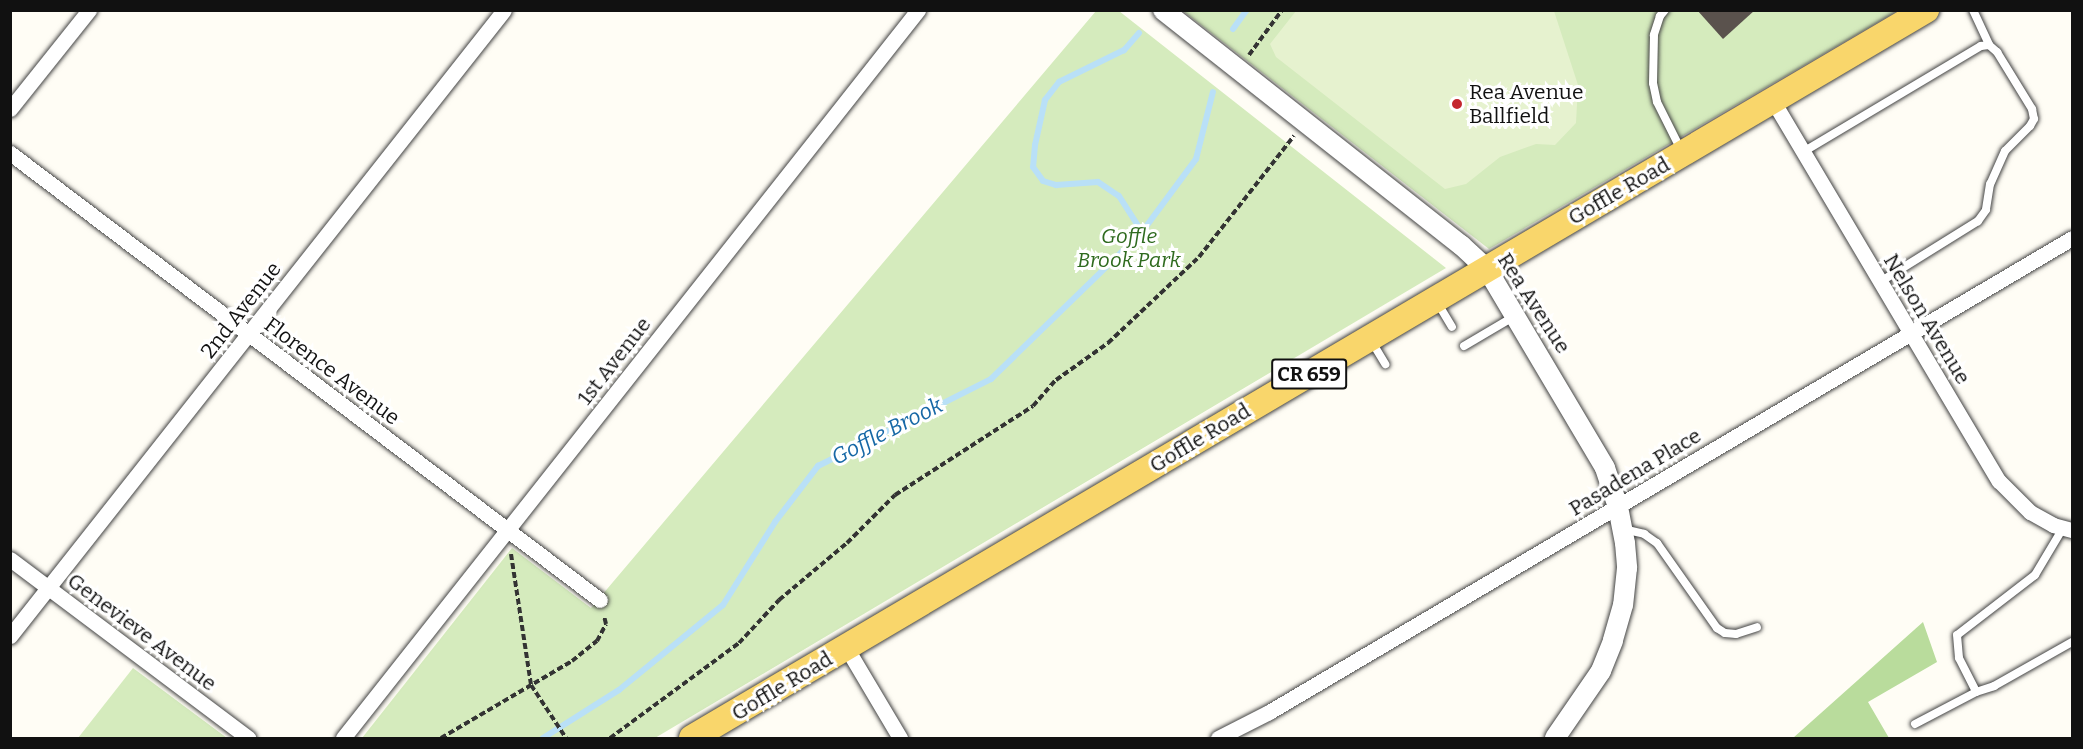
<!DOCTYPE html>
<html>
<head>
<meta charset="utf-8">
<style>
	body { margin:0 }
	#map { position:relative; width:2083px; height:749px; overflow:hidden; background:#fffdf5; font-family:Bitter,serif }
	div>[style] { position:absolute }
	.green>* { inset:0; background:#d5ebbd }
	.forest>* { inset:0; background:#b9dc9c }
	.pitch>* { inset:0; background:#e6f2cf }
	.stream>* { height:6px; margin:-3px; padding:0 3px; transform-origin:3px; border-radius:3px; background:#b9e0f7 }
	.building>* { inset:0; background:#5a524d }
	.path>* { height:4px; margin-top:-2px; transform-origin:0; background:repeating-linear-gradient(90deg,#333 0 6px,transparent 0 9px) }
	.roads { filter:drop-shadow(0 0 2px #444) drop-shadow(0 0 2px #444) }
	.service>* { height:8px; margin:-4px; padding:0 4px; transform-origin:4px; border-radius:4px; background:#fff }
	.minor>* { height:15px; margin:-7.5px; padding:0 7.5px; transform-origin:7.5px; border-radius:7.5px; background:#fff }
	.tertiary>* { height:20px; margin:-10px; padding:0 10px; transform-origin:10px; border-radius:10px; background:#fff }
	.primary>* { height:26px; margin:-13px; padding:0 13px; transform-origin:13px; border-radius:13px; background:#f9d66b }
	.dots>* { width:16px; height:16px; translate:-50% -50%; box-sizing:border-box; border:3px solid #fff; border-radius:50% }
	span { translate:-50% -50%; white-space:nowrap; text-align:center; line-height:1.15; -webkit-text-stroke:6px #fff; paint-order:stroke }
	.shield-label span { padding:2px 4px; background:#fff; border:2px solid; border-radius:4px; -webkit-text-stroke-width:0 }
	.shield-label { font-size:20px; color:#111; font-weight:700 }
	.poi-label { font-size:21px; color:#111 }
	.left { translate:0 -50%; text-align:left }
	.street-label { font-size:21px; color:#111 }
	.park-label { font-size:21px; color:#2f6b1f; font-style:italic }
	.water-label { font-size:22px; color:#1768a6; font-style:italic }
	.frame { position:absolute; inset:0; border:12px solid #111; pointer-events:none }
</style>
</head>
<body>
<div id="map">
	<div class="green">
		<i style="clip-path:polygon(1096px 11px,1119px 11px,1446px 268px,655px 738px,362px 738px,512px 548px,591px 608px)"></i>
		<i style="clip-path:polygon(1183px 11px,1897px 11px,1489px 249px)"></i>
		<i style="clip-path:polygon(133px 668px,227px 738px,78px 738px)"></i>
	</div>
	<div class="forest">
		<i style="clip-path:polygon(1923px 622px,1937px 662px,1868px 702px,1889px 738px,1793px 738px)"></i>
	</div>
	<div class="pitch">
		<i style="clip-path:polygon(1296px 11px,1554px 11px,1578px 85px,1576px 123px,1555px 145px,1536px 144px,1500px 157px,1466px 184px,1445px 189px,1276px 57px,1270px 44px)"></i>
	</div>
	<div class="stream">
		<i style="left:1233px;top:29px;width:24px;rotate:-54deg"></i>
		<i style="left:1139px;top:33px;width:23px;rotate:131deg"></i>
		<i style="left:1124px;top:50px;width:72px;rotate:153.8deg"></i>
		<i style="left:1059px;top:82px;width:23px;rotate:128deg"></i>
		<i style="left:1045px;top:100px;width:46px;rotate:102.5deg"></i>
		<i style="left:1035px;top:145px;width:22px;rotate:95deg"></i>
		<i style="left:1033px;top:167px;width:17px;rotate:54deg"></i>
		<i style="left:1043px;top:181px;width:14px;rotate:17deg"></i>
		<i style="left:1056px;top:185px;width:42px;rotate:-4.1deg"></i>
		<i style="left:1098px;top:182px;width:25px;rotate:34deg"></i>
		<i style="left:1119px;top:196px;width:43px;rotate:57.4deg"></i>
		<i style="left:543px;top:738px;width:90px;rotate:-32.3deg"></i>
		<i style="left:619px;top:690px;width:134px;rotate:-39.3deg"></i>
		<i style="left:723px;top:605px;width:98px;rotate:-57.9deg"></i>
		<i style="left:775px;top:522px;width:71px;rotate:-52.5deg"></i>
		<i style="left:818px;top:466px;width:194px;rotate:-26.7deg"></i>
		<i style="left:991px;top:379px;width:211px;rotate:-44.2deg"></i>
		<i style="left:1142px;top:232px;width:91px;rotate:-53.5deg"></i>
		<i style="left:1196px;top:159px;width:69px;rotate:-75.8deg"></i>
	</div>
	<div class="building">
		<i style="clip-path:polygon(1697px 10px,1755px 10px,1723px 39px)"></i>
	</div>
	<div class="path">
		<i style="left:1249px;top:55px;width:56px;rotate:-53.7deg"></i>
		<i style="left:511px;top:554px;width:133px;rotate:81.3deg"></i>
		<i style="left:531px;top:685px;width:64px;rotate:56.6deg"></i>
		<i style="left:441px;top:738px;width:152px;rotate:-30.4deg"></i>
		<i style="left:572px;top:661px;width:32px;rotate:-39deg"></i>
		<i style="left:597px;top:641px;width:19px;rotate:-62deg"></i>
		<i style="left:606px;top:624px;width:8px;rotate:-104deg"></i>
		<i style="left:610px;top:738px;width:160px;rotate:-36.4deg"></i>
		<i style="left:739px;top:643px;width:59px;rotate:-47.1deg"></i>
		<i style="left:779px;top:600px;width:89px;rotate:-40deg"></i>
		<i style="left:847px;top:543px;width:68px;rotate:-45deg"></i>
		<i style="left:895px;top:495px;width:164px;rotate:-32.8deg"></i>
		<i style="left:1033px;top:406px;width:35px;rotate:-49deg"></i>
		<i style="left:1056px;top:380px;width:64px;rotate:-35.4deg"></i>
		<i style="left:1108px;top:343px;width:125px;rotate:-43.4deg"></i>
		<i style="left:1199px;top:257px;width:154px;rotate:-51.9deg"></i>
	</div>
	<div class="roads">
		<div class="service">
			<i style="left:1665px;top:10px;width:8px;rotate:130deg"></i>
			<i style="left:1660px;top:16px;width:20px;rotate:108deg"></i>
			<i style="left:1654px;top:35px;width:48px;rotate:91.2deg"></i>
			<i style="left:1653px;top:83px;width:19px;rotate:78deg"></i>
			<i style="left:1657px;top:102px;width:54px;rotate:63.4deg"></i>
			<i style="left:1973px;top:10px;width:38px;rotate:65deg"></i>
			<i style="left:1803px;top:152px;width:207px;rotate:-30.8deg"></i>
			<i style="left:1981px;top:46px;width:8px;rotate:-7deg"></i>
			<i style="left:1989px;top:45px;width:11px;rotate:41deg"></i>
			<i style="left:1997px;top:52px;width:67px;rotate:58.4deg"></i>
			<i style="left:2032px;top:109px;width:10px;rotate:79deg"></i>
			<i style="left:2034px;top:119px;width:8px;rotate:120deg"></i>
			<i style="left:2030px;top:126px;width:35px;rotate:135deg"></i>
			<i style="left:2005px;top:151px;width:36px;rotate:114deg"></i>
			<i style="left:1990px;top:184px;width:26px;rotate:99deg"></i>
			<i style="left:1986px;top:210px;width:14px;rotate:126deg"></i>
			<i style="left:1978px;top:221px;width:115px;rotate:148.1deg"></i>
			<i style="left:1437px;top:302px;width:29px;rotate:59deg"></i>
			<i style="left:1372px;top:342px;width:26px;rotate:59deg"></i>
			<i style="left:1464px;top:346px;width:59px;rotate:-30.5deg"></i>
			<i style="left:2063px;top:528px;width:55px;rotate:120.8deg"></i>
			<i style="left:2035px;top:575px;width:98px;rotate:142.4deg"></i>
			<i style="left:1957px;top:635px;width:23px;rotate:85deg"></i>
			<i style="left:1959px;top:658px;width:38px;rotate:63deg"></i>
			<i style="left:1976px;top:692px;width:19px;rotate:-18deg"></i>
			<i style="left:1994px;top:686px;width:90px;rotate:-29.4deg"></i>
			<i style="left:1623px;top:529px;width:22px;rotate:13deg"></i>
			<i style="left:1644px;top:534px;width:16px;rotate:35deg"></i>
			<i style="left:1657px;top:543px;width:104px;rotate:54.8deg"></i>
			<i style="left:1717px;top:628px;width:9px;rotate:32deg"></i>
			<i style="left:1725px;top:633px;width:11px;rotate:5deg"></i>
			<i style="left:1736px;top:634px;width:22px;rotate:-18deg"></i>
			<i style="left:1915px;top:724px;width:69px;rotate:-27.7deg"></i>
		</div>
		<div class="minor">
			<i style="left:1773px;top:101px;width:442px;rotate:59.3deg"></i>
			<i style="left:1999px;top:481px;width:44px;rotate:45deg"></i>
			<i style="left:2030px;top:512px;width:26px;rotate:29deg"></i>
			<i style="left:2053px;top:525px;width:20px;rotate:15deg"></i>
			<i style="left:10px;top:109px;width:127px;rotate:-51.4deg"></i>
			<i style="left:10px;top:153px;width:740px;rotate:37.15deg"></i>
			<i style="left:10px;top:559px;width:298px;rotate:36.9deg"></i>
			<i style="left:10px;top:636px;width:797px;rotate:-51.72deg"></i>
			<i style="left:846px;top:647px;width:106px;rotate:59.3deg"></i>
			<i style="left:343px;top:738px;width:928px;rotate:-51.7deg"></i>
			<i style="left:1218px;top:738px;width:57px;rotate:-27deg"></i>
			<i style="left:1269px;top:712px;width:932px;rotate:-30.55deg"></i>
		</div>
		<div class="tertiary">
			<i style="left:1163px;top:10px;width:380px;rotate:38.3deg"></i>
			<i style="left:1461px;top:245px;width:35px;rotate:43deg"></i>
			<i style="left:1487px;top:269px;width:231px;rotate:59.3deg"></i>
			<i style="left:1605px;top:468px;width:41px;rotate:71.6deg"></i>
			<i style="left:1618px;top:507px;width:37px;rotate:79deg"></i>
			<i style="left:1625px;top:543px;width:25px;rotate:85deg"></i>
			<i style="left:1627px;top:568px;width:37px;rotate:96deg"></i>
			<i style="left:1623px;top:605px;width:37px;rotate:106deg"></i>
			<i style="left:1613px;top:641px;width:32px;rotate:112deg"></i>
			<i style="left:1601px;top:671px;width:81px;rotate:124.5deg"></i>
		</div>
		<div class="primary">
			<i style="left:692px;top:738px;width:1433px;rotate:-30.54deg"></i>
		</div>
	</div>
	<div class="dots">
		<i style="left:1457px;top:104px;background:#c4262e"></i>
	</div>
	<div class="shield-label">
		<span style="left:1309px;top:374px">CR 659</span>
	</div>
	<div class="poi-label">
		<span class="left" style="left:1469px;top:104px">Rea Avenue<br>Ballfield</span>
	</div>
	<div class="street-label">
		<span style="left:1619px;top:191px;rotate:-30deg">Goffle Road</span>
		<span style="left:1534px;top:303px;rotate:57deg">Rea Avenue</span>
		<span style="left:241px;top:310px;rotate:-52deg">2nd Avenue</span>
		<span style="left:1927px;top:319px;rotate:59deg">Nelson Avenue</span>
		<span style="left:614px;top:361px;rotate:-52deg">1st Avenue</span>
		<span style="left:332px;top:371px;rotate:37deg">Florence Avenue</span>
		<span style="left:1200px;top:438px;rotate:-31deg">Goffle Road</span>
		<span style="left:1635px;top:472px;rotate:-31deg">Pasadena Place</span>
		<span style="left:142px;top:632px;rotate:37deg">Genevieve Avenue</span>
		<span style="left:782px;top:686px;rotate:-31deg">Goffle Road</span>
	</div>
	<div class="park-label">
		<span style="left:1129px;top:248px">Goffle<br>Brook Park</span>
	</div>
	<div class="water-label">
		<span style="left:887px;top:431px;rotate:-27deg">Goffle Brook</span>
	</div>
	<div class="frame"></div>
</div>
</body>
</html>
